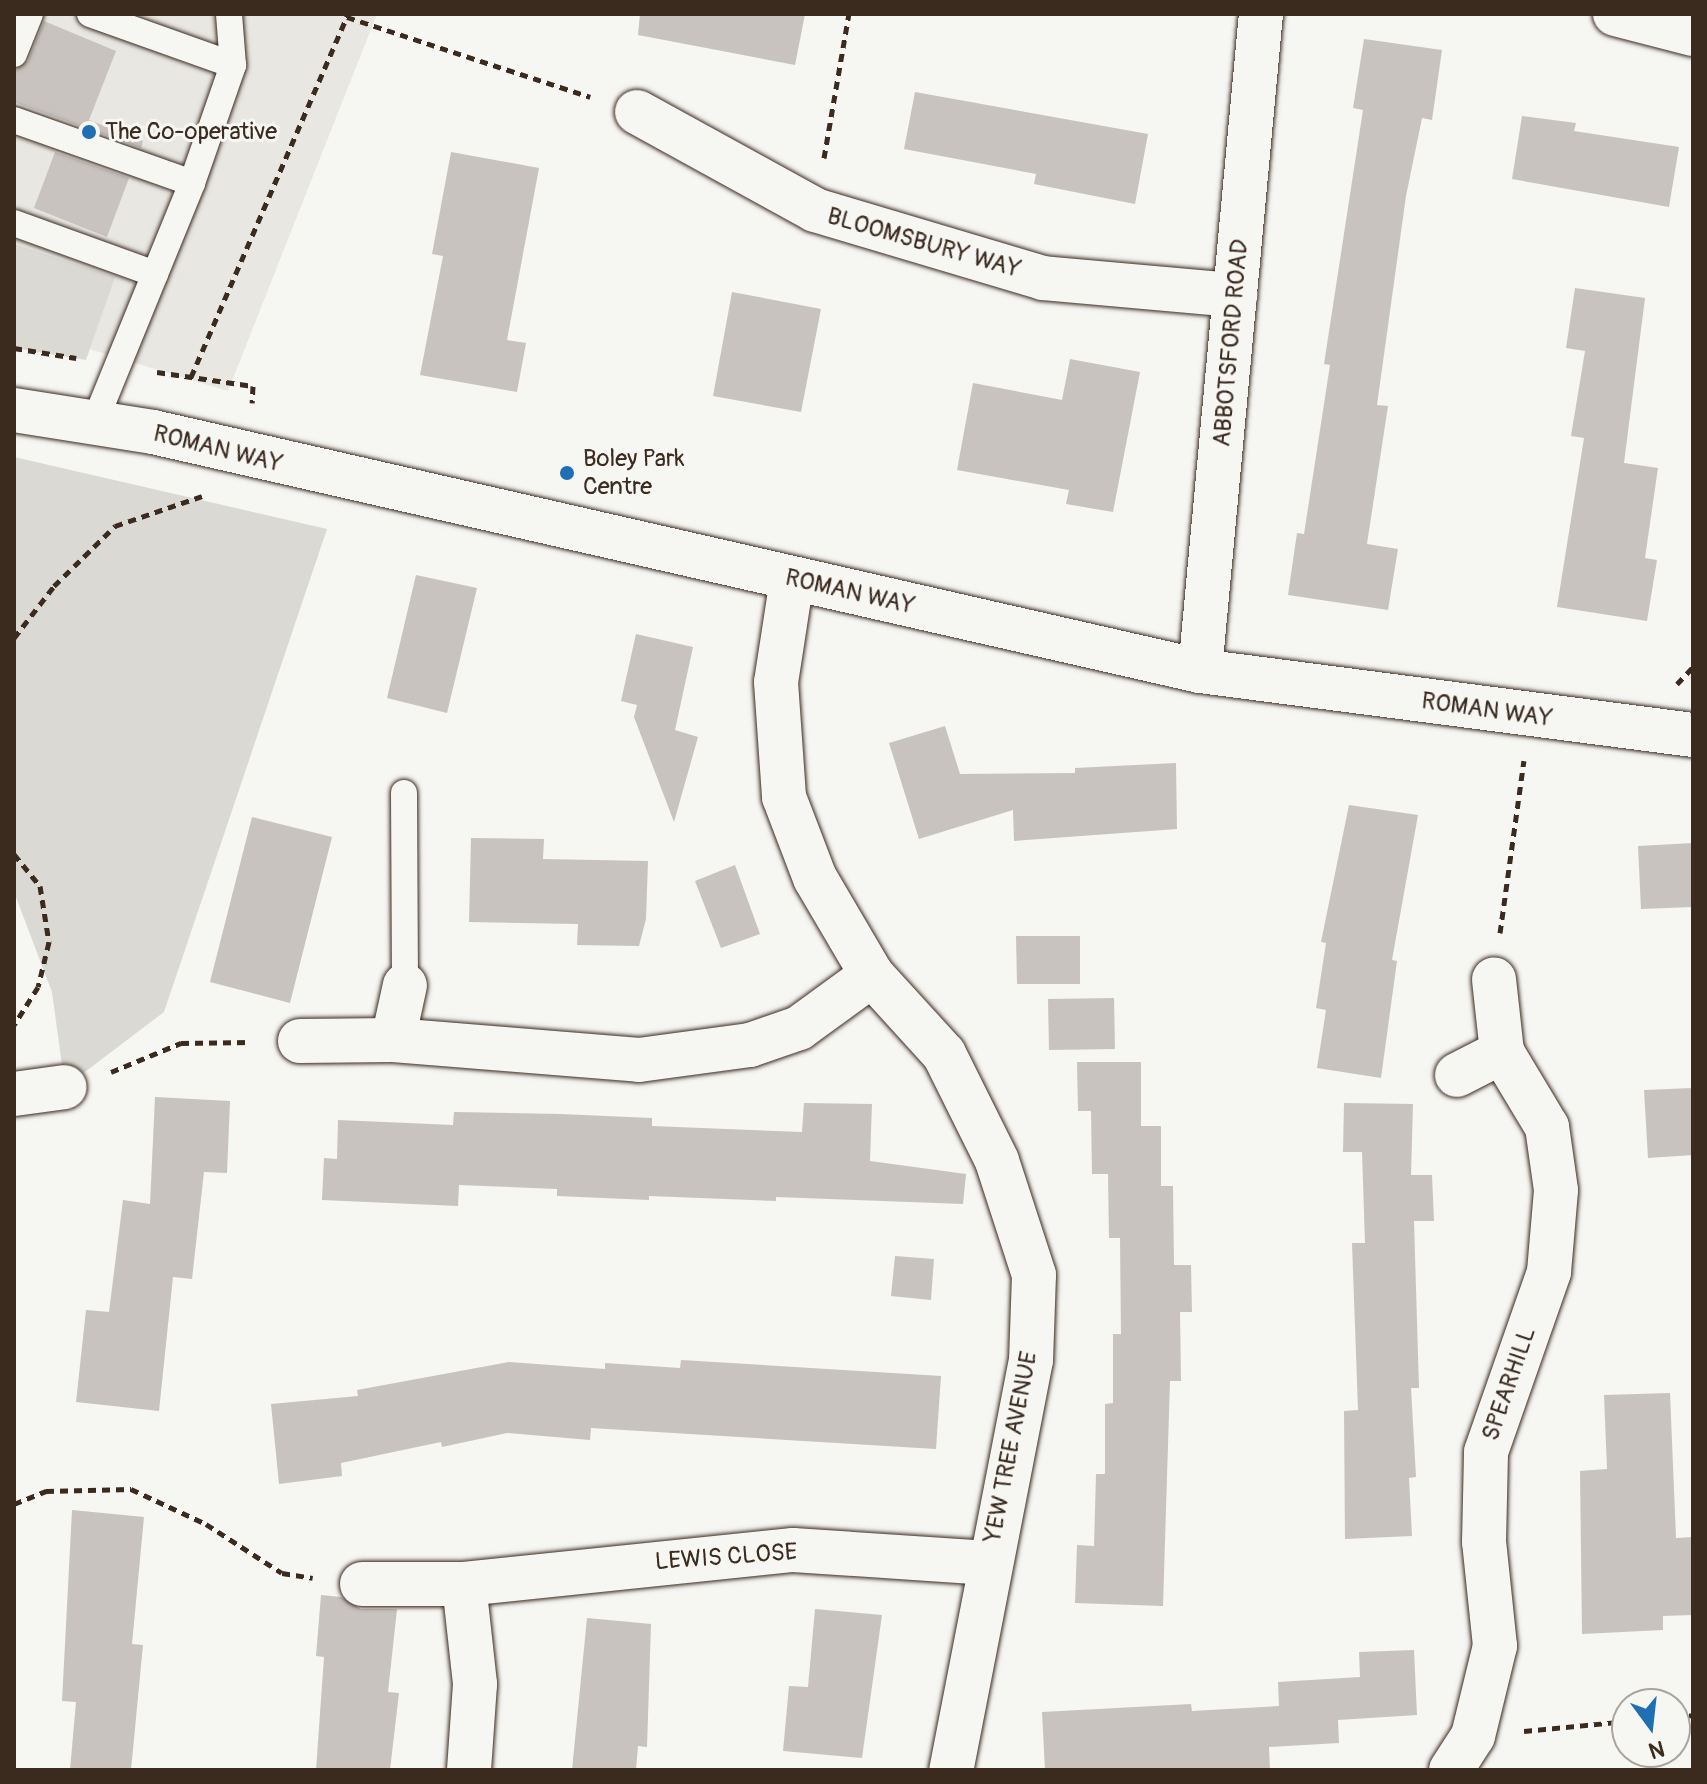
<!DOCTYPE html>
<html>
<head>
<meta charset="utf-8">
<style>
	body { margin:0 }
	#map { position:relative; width:1707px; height:1784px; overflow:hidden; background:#f6f6f2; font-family:Pangolin,sans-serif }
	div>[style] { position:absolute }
	.built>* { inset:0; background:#e8e7e2 }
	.green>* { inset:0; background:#dad9d3 }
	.building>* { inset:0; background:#c8c3be }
	.path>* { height:5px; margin-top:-2.5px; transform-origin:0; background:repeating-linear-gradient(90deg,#3b2a1e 0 8px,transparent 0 14px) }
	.roads { filter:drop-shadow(0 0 2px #3b2a1e) drop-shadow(0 0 2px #3b2a1e) }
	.service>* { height:26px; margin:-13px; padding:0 13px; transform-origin:13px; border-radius:13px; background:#f6f6f2 }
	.minor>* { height:44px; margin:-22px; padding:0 22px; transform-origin:22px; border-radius:22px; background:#f6f6f2 }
	.tertiary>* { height:44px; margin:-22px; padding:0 22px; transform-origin:22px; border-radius:22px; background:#f6f6f2 }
	.dots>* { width:22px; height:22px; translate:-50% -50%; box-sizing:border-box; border:4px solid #f6f6f2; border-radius:50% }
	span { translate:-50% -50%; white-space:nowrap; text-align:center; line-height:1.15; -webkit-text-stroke:6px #f6f6f2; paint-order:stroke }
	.poi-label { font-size:24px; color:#3b2a1e }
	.left { translate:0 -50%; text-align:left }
	.street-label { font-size:24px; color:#3b2a1e }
	.frame { position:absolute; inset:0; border:16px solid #3b2a1e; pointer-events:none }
	.north { position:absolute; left:1611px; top:1688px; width:80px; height:80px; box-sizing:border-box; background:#f6f6f2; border:2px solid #aba49d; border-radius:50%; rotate:165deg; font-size:22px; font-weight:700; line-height:32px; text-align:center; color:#3b2a1e }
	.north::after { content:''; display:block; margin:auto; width:28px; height:36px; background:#1f6fb2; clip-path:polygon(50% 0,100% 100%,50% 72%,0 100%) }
</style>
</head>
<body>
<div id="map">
	<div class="built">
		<i style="clip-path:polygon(14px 14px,377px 14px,228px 391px,79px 346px,14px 338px)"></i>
	</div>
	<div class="green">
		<i style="clip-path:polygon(14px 244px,115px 277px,86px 360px,14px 348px)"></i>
		<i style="clip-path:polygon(14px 457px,327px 529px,164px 1012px,65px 1087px,52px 992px,14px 892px)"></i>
	</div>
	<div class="building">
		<i style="clip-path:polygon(640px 14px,805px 14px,795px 65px,638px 35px)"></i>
		<i style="clip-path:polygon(44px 21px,116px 51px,89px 120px,143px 141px,141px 148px,14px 102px,14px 70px,28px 61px)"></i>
		<i style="clip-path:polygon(1364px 39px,1442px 50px,1432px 120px,1422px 118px,1406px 196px,1377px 405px,1388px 406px,1367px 544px,1398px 549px,1388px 610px,1288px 595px,1297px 533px,1304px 534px,1330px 365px,1324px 364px,1363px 110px,1353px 108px)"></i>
		<i style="clip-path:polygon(915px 92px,1148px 134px,1135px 204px,1034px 184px,1036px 174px,904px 149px)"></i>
		<i style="clip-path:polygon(1522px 116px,1576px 123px,1574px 131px,1679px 147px,1669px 207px,1512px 179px)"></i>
		<i style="clip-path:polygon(55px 152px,129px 178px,107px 237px,34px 208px)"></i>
		<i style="clip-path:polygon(451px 152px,539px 168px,507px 340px,526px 343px,517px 392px,420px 375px,443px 256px,432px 254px)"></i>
		<i style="clip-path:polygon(1575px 288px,1645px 298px,1624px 463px,1658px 468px,1645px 558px,1657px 560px,1647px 621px,1557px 607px,1584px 438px,1571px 436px,1585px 351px,1566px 348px)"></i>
		<i style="clip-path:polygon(732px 292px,821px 309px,801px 412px,713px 396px)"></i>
		<i style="clip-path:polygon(1070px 359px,1140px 372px,1113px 512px,1066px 504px,1069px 490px,957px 470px,973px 383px,1062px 400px)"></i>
		<i style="clip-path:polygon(416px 575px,477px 588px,447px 713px,387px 698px)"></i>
		<i style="clip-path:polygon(636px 634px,693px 647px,675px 730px,698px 737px,674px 822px,634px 717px,637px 705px,621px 701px)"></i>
		<i style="clip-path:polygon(945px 726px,960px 774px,1075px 773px,1075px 768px,1176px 763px,1177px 829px,1014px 841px,1013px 810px,919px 839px,889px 743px)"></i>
		<i style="clip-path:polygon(1349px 805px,1418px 815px,1392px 960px,1397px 961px,1381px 1078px,1317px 1068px,1326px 1010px,1316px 1008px,1326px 943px,1321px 942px)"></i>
		<i style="clip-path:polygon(252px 817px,332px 837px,290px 1003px,210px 982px)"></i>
		<i style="clip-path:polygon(471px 838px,544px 839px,543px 859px,648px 861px,646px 919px,639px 946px,577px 945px,578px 924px,469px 922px)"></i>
		<i style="clip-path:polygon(1693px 843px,1693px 907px,1641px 909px,1638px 846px)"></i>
		<i style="clip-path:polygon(735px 865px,760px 934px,721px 948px,695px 881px)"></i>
		<i style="clip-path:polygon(1016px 936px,1080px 936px,1080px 984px,1017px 984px)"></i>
		<i style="clip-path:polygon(1114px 998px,1115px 1049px,1049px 1050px,1048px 999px)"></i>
		<i style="clip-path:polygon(1077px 1062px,1141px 1062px,1141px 1126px,1161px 1126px,1161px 1186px,1173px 1186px,1174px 1265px,1191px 1265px,1192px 1312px,1180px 1312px,1181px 1381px,1170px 1381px,1163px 1606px,1075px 1603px,1077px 1545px,1094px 1546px,1096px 1474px,1105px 1474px,1105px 1404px,1113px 1403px,1113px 1334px,1121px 1334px,1120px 1238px,1109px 1238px,1108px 1174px,1092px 1174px,1091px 1111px,1078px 1111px)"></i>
		<i style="clip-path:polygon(1693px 1088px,1693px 1155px,1648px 1158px,1644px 1090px)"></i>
		<i style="clip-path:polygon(155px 1097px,230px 1101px,227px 1173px,204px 1172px,192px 1279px,173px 1277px,159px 1411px,76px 1402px,86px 1310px,109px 1312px,123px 1200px,150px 1204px)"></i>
		<i style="clip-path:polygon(804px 1103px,872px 1104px,870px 1161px,966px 1174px,963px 1204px,776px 1197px,776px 1201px,649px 1196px,649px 1200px,557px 1196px,557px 1189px,459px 1185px,458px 1206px,322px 1200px,324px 1158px,337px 1159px,338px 1120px,453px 1125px,454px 1112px,560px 1114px,652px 1118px,652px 1126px,802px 1132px)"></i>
		<i style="clip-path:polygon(1344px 1103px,1413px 1104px,1411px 1175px,1432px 1175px,1434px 1221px,1414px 1221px,1419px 1388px,1411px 1388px,1416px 1477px,1409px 1478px,1412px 1536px,1345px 1539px,1344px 1411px,1358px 1410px,1352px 1243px,1365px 1243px,1362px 1152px,1343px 1152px)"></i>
		<i style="clip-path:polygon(895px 1256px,934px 1259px,931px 1300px,891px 1296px)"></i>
		<i style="clip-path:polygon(681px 1360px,941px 1376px,936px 1449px,591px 1428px,590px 1440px,507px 1433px,442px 1447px,441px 1442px,341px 1463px,342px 1476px,279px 1484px,271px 1404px,358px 1396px,357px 1390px,509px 1362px,605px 1369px,605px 1363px,680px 1368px)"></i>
		<i style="clip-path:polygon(1670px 1393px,1676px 1538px,1693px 1537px,1693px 1615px,1663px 1616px,1663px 1630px,1582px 1634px,1580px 1471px,1607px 1469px,1604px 1395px)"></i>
		<i style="clip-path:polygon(72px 1510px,144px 1517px,132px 1644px,143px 1645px,131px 1770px,70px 1770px,76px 1702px,62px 1701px)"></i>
		<i style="clip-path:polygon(321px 1595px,341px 1597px,361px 1609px,397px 1609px,388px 1692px,399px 1693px,390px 1770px,316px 1770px,324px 1657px,316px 1656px)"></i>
		<i style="clip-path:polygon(815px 1609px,882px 1615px,862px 1758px,783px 1751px,789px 1686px,808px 1687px)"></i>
		<i style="clip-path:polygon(587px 1618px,651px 1624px,647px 1747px,638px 1746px,636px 1770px,572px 1770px)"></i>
		<i style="clip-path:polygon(1414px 1650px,1417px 1715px,1338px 1720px,1339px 1743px,1269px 1747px,1270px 1770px,1045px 1770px,1042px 1712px,1191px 1704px,1192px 1711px,1279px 1706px,1278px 1682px,1360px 1677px,1359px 1652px)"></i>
	</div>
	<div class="path">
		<i style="left:347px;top:17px;width:256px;rotate:18.2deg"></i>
		<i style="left:824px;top:158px;width:146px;rotate:-80.2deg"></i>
		<i style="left:14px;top:348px;width:63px;rotate:9.2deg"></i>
		<i style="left:157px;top:372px;width:97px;rotate:8.3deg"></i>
		<i style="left:253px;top:386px;width:17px;rotate:93deg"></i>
		<i style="left:191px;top:377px;width:395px;rotate:-66.6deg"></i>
		<i style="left:14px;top:638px;width:66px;rotate:-52.4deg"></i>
		<i style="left:54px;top:586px;width:86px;rotate:-44.5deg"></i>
		<i style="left:115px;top:526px;width:92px;rotate:-19deg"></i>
		<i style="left:1677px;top:684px;width:23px;rotate:-47deg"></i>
		<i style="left:14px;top:854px;width:41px;rotate:50.9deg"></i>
		<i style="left:40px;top:886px;width:57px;rotate:80.9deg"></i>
		<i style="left:49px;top:942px;width:46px;rotate:103.7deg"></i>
		<i style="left:38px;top:987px;width:45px;rotate:122.3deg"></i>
		<i style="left:1500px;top:933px;width:174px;rotate:-82.1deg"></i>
		<i style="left:111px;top:1072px;width:76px;rotate:-22.5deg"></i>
		<i style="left:181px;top:1043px;width:70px;rotate:-0.8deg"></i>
		<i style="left:14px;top:1504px;width:35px;rotate:-22deg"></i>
		<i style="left:46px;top:1491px;width:85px;rotate:-1.3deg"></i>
		<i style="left:131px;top:1489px;width:83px;rotate:25deg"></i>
		<i style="left:206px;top:1524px;width:90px;rotate:32.8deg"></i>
		<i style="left:282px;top:1573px;width:31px;rotate:9deg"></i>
		<i style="left:1675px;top:1717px;width:18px;rotate:-6deg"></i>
		<i style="left:1524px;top:1731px;width:103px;rotate:-5.5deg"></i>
	</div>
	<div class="roads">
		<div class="service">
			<i style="left:90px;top:14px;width:152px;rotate:19.6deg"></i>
			<i style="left:14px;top:54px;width:43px;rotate:-68.2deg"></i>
			<i style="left:14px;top:120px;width:189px;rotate:19.5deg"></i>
			<i style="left:14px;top:223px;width:150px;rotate:19.9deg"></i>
			<i style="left:95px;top:421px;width:257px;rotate:-67.8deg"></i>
			<i style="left:192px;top:183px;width:125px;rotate:-70.8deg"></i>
			<i style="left:233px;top:65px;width:51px;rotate:-94.5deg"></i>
			<i style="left:404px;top:793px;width:192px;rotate:89.7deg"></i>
		</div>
		<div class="minor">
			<i style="left:1615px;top:14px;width:81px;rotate:14.4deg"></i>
			<i style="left:637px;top:112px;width:203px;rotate:28.8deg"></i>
			<i style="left:815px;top:210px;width:238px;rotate:16.6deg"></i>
			<i style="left:1043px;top:278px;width:193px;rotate:5.1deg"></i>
			<i style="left:792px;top:579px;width:104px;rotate:98.8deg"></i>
			<i style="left:776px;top:682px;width:115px;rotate:86deg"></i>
			<i style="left:784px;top:797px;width:87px;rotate:69.1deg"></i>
			<i style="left:815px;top:878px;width:113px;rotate:59.6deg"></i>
			<i style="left:872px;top:975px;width:107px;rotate:47.7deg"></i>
			<i style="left:944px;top:1054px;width:119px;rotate:63.6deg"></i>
			<i style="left:997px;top:1161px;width:120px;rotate:72deg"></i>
			<i style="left:1034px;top:1275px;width:85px;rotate:92deg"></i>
			<i style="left:1031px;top:1360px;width:418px;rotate:101deg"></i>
			<i style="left:1200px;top:671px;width:660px;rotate:-84.7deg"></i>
			<i style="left:393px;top:1040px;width:56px;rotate:-77.7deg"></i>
			<i style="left:300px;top:1041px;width:93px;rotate:-0.6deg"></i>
			<i style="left:393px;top:1040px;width:247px;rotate:4.6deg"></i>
			<i style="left:639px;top:1060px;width:112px;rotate:-7.7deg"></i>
			<i style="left:750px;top:1045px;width:52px;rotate:-19.1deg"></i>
			<i style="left:799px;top:1028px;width:90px;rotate:-36deg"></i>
			<i style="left:1457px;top:1075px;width:51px;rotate:-27.1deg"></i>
			<i style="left:14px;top:1094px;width:51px;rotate:-7.8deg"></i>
			<i style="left:362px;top:1584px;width:102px"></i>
			<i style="left:464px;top:1584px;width:331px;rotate:-5.9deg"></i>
			<i style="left:793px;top:1550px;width:196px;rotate:3.8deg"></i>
			<i style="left:464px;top:1584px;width:101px;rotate:83.7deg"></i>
			<i style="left:475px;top:1684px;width:86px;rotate:94deg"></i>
			<i style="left:1451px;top:1770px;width:40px;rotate:-57.1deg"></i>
			<i style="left:1473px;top:1736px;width:93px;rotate:-76.3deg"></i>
			<i style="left:1495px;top:1646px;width:105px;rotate:-96deg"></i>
			<i style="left:1484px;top:1542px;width:90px;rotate:-88.7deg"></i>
			<i style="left:1486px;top:1452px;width:191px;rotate:-70.7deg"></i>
			<i style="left:1549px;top:1272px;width:82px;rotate:-85.1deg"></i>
			<i style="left:1556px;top:1190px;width:64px;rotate:-98.1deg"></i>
			<i style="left:1547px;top:1127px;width:87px;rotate:-121deg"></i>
			<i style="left:1502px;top:1052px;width:73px;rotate:-96.3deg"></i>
		</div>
		<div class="tertiary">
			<i style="left:14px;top:410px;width:141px;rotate:9deg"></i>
			<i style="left:153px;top:432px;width:1074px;rotate:12.86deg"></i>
			<i style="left:1200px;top:671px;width:497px;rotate:7.4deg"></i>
		</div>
	</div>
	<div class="dots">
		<i style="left:89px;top:132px;background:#1f6fb2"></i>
		<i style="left:567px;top:473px;background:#1f6fb2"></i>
	</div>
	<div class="poi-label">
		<span class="left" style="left:105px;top:132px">The Co-operative</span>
		<span class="left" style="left:583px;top:473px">Boley Park<br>Centre</span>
	</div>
	<div class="street-label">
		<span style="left:924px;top:243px;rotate:16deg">BLOOMSBURY WAY</span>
		<span style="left:1231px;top:343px;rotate:-85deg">ABBOTSFORD ROAD</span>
		<span style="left:218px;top:449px;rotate:14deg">ROMAN WAY</span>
		<span style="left:850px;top:592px;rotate:13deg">ROMAN WAY</span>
		<span style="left:1487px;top:710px;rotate:8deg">ROMAN WAY</span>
		<span style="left:1509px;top:1384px;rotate:-71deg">SPEARHILL</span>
		<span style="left:1011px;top:1447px;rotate:-79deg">YEW TREE AVENUE</span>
		<span style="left:726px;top:1557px;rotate:-4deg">LEWIS CLOSE</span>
	</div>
	<div class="frame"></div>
	<div class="north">N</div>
</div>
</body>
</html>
